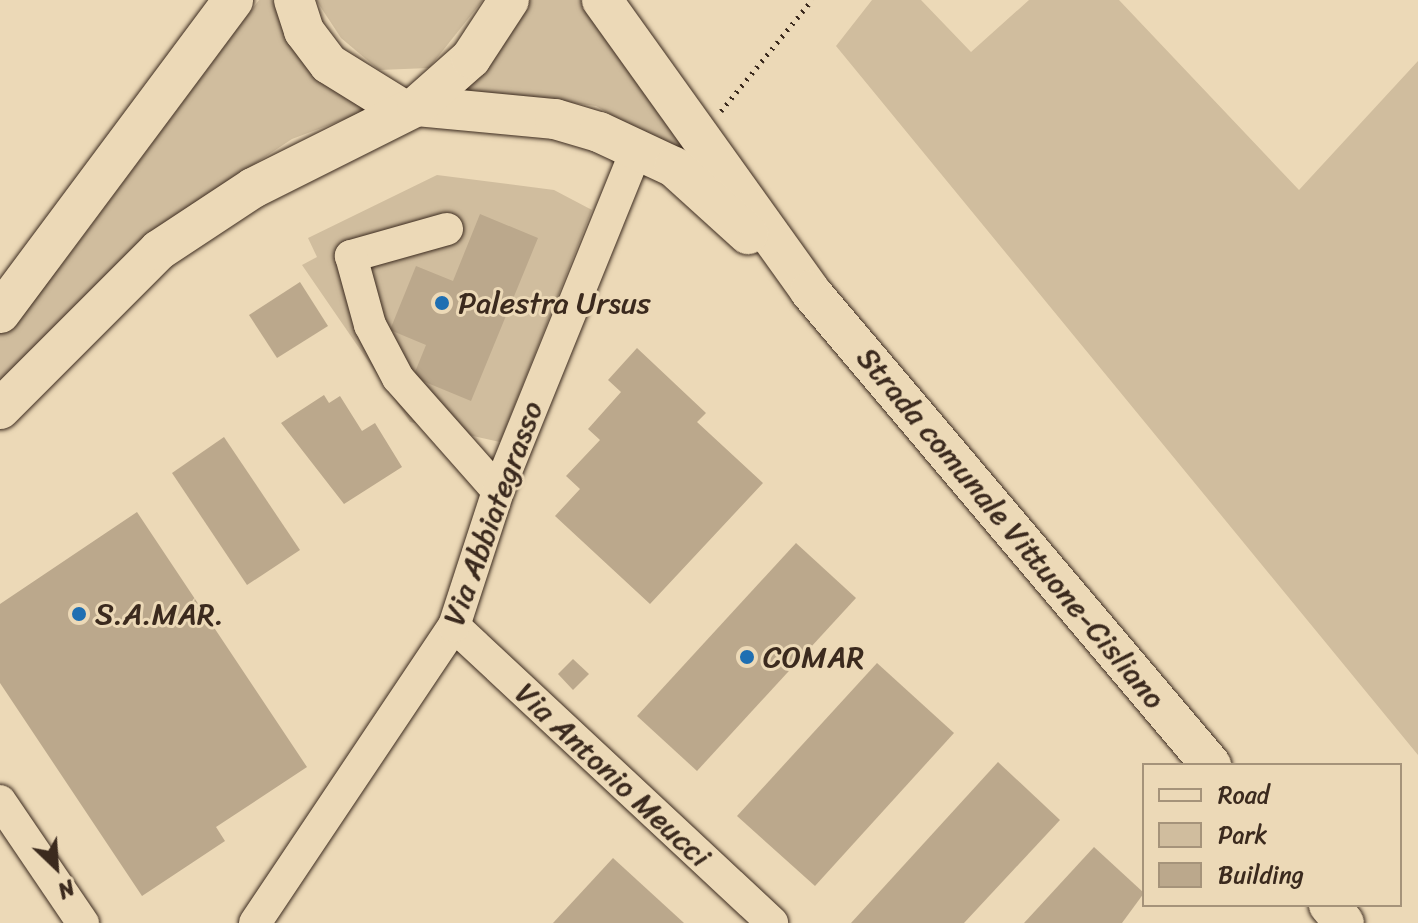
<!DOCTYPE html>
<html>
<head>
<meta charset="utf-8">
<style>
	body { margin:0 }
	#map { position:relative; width:1418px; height:923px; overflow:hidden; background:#ecd9b7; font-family:Sriracha,sans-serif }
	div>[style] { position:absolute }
	.green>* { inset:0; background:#d0bd9e }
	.building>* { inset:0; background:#bba88c }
	.path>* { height:5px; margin-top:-2.5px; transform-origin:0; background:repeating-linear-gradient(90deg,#3b2a1e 0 2px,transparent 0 8px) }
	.roads { filter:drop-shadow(0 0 2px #3b2a1e) drop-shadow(0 0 2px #3b2a1e) }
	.minor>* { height:32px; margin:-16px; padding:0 16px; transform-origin:16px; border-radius:16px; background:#ecd9b7 }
	.major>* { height:40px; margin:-20px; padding:0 20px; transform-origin:20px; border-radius:20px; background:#ecd9b7 }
	.dots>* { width:22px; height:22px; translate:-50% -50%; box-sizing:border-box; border:4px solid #ecd9b7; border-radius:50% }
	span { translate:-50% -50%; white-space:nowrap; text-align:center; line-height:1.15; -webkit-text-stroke:6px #ecd9b7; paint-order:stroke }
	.poi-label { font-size:30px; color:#3b2a1e }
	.left { translate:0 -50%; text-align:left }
	.street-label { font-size:30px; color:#3b2a1e }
	.legend { position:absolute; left:1142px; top:763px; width:260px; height:144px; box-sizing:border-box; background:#ecd9b7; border:2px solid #a5937a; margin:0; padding:10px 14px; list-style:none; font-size:24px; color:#3b2a1e }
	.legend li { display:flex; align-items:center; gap:16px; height:40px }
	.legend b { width:40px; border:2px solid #a5937a }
	.north { position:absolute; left:16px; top:827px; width:80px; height:80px; -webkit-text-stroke:6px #ecd9b7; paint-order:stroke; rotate:155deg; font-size:22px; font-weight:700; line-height:32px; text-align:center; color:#3b2a1e }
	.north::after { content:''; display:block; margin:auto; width:28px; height:36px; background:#3b2a1e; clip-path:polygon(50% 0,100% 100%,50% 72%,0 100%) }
</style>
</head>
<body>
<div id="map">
	<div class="green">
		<i style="clip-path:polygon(259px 0,272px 0,327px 86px,372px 109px,292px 139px,161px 226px,0 383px,0 333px,61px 266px)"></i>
		<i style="clip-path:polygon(316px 0,483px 0,429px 68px,379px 70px,341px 38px)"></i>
		<i style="clip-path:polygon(523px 0,588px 0,672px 116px,691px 162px,596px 106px,503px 94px,445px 99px)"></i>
		<i style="clip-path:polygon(872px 0,921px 0,971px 52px,1029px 0,1119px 0,1299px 190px,1418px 61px,1418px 755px,836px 46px)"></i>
		<i style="clip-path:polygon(437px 175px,554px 190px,592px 210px,500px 442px,410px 422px,302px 265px,317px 257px,308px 238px)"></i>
	</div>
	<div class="building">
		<i style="clip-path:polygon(480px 214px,538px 238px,471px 401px,413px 377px,426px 345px,390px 330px,416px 266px,453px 281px)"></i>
		<i style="clip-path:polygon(300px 282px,328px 326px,277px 358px,249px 315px)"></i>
		<i style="clip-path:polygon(637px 348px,706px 413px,697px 422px,763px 483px,650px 604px,555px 516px,580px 489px,566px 476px,600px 440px,588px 429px,621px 392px,608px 380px)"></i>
		<i style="clip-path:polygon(324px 395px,329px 403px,340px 396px,362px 431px,375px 423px,402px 467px,344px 504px,281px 423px)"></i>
		<i style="clip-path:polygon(224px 437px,300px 550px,247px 585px,172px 473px)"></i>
		<i style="clip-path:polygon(137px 512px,307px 767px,216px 827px,225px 841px,142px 896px,0 683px,0 604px)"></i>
		<i style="clip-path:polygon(796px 543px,856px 598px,697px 771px,637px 716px)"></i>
		<i style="clip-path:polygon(573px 659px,589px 674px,573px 690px,558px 674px)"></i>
		<i style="clip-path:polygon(877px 663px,954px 733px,815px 886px,737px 816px)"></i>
		<i style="clip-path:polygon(998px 762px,1060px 820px,964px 923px,851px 923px)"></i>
		<i style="clip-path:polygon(1094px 847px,1144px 893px,1122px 923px,1024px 923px)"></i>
		<i style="clip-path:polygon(613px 858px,684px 923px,553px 923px)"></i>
	</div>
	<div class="path">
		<i style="left:721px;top:111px;width:144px;rotate:-50.7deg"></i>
	</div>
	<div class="roads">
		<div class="minor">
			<i style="left:447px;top:229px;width:100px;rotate:164.3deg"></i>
			<i style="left:351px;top:256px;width:72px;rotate:74.6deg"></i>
			<i style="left:370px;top:325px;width:60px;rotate:62.2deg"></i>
			<i style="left:398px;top:378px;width:151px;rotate:48.5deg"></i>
			<i style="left:454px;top:626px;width:435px;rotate:43deg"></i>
			<i style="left:0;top:801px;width:148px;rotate:55.8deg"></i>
			<i style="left:255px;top:923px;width:358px;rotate:-56.2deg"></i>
			<i style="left:454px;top:626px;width:142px;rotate:-71.9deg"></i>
			<i style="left:498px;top:491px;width:369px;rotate:-67.9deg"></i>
		</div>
		<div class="major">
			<i style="left:294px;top:0;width:33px;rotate:72deg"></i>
			<i style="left:304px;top:31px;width:41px;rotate:52.9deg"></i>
			<i style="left:329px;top:64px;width:86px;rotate:31.7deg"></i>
			<i style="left:602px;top:0;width:358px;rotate:54.4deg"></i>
			<i style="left:810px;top:291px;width:621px;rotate:49.77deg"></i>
			<i style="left:417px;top:106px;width:139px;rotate:5.4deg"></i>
			<i style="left:555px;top:119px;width:46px;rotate:16.5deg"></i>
			<i style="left:599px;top:132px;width:83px;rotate:25deg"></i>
			<i style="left:674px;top:167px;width:100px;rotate:42.2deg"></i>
			<i style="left:0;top:313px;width:390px;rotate:-53.3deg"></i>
			<i style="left:0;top:409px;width:225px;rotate:-45deg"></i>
			<i style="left:159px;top:250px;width:113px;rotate:-33.4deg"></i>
			<i style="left:253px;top:188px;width:183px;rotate:-26.6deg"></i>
			<i style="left:417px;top:106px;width:72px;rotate:-41.6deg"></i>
			<i style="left:471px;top:58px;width:69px;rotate:-56.8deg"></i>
			<i style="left:1329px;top:905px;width:23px;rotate:50deg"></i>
		</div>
	</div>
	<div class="dots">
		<i style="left:442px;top:303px;background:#1f6fb2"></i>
		<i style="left:79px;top:614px;background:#1f6fb2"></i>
		<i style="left:747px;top:657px;background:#1f6fb2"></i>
	</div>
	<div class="poi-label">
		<span class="left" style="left:458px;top:303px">Palestra Ursus</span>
		<span class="left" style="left:95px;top:614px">S.A.MAR.</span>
		<span class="left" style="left:763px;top:657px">COMAR</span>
	</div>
	<div class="street-label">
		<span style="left:493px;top:513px;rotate:-70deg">Via Abbiategrasso</span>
		<span style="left:1011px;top:528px;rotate:50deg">Strada comunale Vittuone-Cisliano</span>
		<span style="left:613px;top:775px;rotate:43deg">Via Antonio Meucci</span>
	</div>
	<ul class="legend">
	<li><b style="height:10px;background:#ecd9b7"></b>Road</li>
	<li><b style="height:22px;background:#d0bd9e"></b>Park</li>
	<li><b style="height:22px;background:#bba88c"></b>Building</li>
	</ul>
	<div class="north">N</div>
</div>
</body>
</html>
